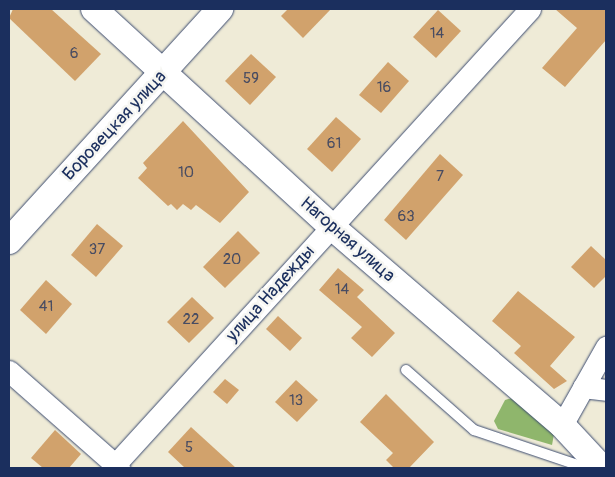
<!DOCTYPE html>
<html>
<head>
<meta charset="utf-8">
<style>
	body { margin:0 }
	#map { position:relative; width:615px; height:477px; overflow:hidden; background:#efebd7; font-family:Pangolin,sans-serif }
	div>[style] { position:absolute }
	.forest>* { inset:0; background:#8fb66c }
	.building>* { inset:0; background:#d1a26c }
	.roads { filter:drop-shadow(0 0 1px #3b4b70) drop-shadow(0 0 1px #3b4b70) }
	.service>* { height:10px; margin:-5px; padding:0 5px; transform-origin:5px; border-radius:5px; background:#fff }
	.minor>* { height:21px; margin:-10.5px; padding:0 10.5px; transform-origin:10.5px; border-radius:10.5px; background:#fff }
	.tertiary>* { height:26px; margin:-13px; padding:0 13px; transform-origin:13px; border-radius:13px; background:#fff }
	span { translate:-50% -50%; white-space:nowrap; text-align:center; line-height:1.15; -webkit-text-stroke:5px #f6f6f2; paint-order:stroke }
	.number-label { font-size:15px; color:#484c62 }
	.number-label span { -webkit-text-stroke-width:0 }
	.street-label { font-size:18px; color:#1b2f5e }
	.frame { position:absolute; inset:0; border:10px solid #1b2f5e; pointer-events:none }
</style>
</head>
<body>
<div id="map">
	<div class="forest">
		<i style="clip-path:polygon(512px 398px,554px 434px,552px 445px,498px 429px,494px 421px,505px 400px)"></i>
	</div>
	<div class="building">
		<i style="clip-path:polygon(13px 9px,51px 9px,101px 54px,75px 81px,9px 18px)"></i>
		<i style="clip-path:polygon(288px 9px,331px 9px,303px 38px,281px 16px)"></i>
		<i style="clip-path:polygon(555px 9px,606px 9px,606px 40px,565px 87px,542px 68px,577px 28px)"></i>
		<i style="clip-path:polygon(438px 10px,461px 31px,436px 58px,413px 37px)"></i>
		<i style="clip-path:polygon(251px 54px,276px 77px,250px 105px,225px 81px)"></i>
		<i style="clip-path:polygon(388px 62px,409px 81px,381px 113px,359px 95px)"></i>
		<i style="clip-path:polygon(336px 117px,361px 139px,332px 172px,307px 149px)"></i>
		<i style="clip-path:polygon(183px 121px,249px 192px,220px 223px,196px 205px,191px 210px,183px 204px,177px 210px,171px 204px,168px 206px,138px 178px,147px 168px,143px 163px)"></i>
		<i style="clip-path:polygon(440px 154px,463px 175px,406px 240px,384px 220px)"></i>
		<i style="clip-path:polygon(97px 224px,123px 246px,96px 277px,71px 255px)"></i>
		<i style="clip-path:polygon(238px 231px,260px 253px,225px 288px,203px 267px)"></i>
		<i style="clip-path:polygon(591px 246px,606px 260px,606px 276px,594px 288px,571px 267px)"></i>
		<i style="clip-path:polygon(338px 268px,364px 290px,357px 297px,395px 333px,372px 357px,351px 338px,362px 327px,319px 290px)"></i>
		<i style="clip-path:polygon(46px 280px,72px 304px,46px 334px,20px 310px)"></i>
		<i style="clip-path:polygon(518px 291px,575px 337px,550px 366px,567px 381px,554px 389px,514px 353px,521px 346px,492px 321px)"></i>
		<i style="clip-path:polygon(192px 297px,214px 318px,189px 343px,167px 322px)"></i>
		<i style="clip-path:polygon(278px 316px,302px 338px,290px 351px,266px 329px)"></i>
		<i style="clip-path:polygon(225px 379px,239px 390px,227px 404px,213px 392px)"></i>
		<i style="clip-path:polygon(296px 380px,318px 400px,297px 422px,275px 402px)"></i>
		<i style="clip-path:polygon(386px 394px,434px 442px,409px 468px,394px 468px,386px 460px,393px 453px,360px 422px)"></i>
		<i style="clip-path:polygon(191px 427px,236px 468px,185px 468px,168px 452px)"></i>
		<i style="clip-path:polygon(55px 430px,81px 454px,69px 468px,43px 468px,31px 458px)"></i>
	</div>
	<div class="roads">
		<div class="service">
			<i style="left:406px;top:370px;width:91px;rotate:41.4deg"></i>
			<i style="left:474px;top:430px;width:118px;rotate:18.7deg"></i>
		</div>
		<div class="minor">
			<i style="left:9px;top:371px;width:147px;rotate:41.4deg"></i>
			<i style="left:583px;top:387px;width:23px;rotate:7deg"></i>
			<i style="left:562px;top:425px;width:90px;rotate:-60.6deg"></i>
			<i style="left:112px;top:468px;width:621px;rotate:-47.68deg"></i>
		</div>
		<div class="tertiary">
			<i style="left:94px;top:9px;width:323px;rotate:42.5deg"></i>
			<i style="left:332px;top:227px;width:303px;rotate:40.7deg"></i>
			<i style="left:562px;top:425px;width:59px;rotate:47.1deg"></i>
			<i style="left:9px;top:241px;width:314px;rotate:-47.7deg"></i>
		</div>
	</div>
	<div class="number-label">
		<span style="left:437px;top:34px">14</span>
		<span style="left:74px;top:54px">6</span>
		<span style="left:251px;top:79px">59</span>
		<span style="left:384px;top:88px">16</span>
		<span style="left:334px;top:144px">61</span>
		<span style="left:186px;top:173px">10</span>
		<span style="left:440px;top:177px">7</span>
		<span style="left:406px;top:217px">63</span>
		<span style="left:97px;top:250px">37</span>
		<span style="left:232px;top:260px">20</span>
		<span style="left:342px;top:290px">14</span>
		<span style="left:46px;top:307px">41</span>
		<span style="left:191px;top:320px">22</span>
		<span style="left:296px;top:401px">13</span>
		<span style="left:189px;top:448px">5</span>
	</div>
	<div class="street-label">
		<span style="left:115px;top:126px;rotate:-47deg">Боровецкая улица</span>
		<span style="left:347px;top:240px;rotate:41deg">Нагорная улица</span>
		<span style="left:271px;top:294px;rotate:-48deg">улица Надежды</span>
	</div>
	<div class="frame"></div>
</div>
</body>
</html>
